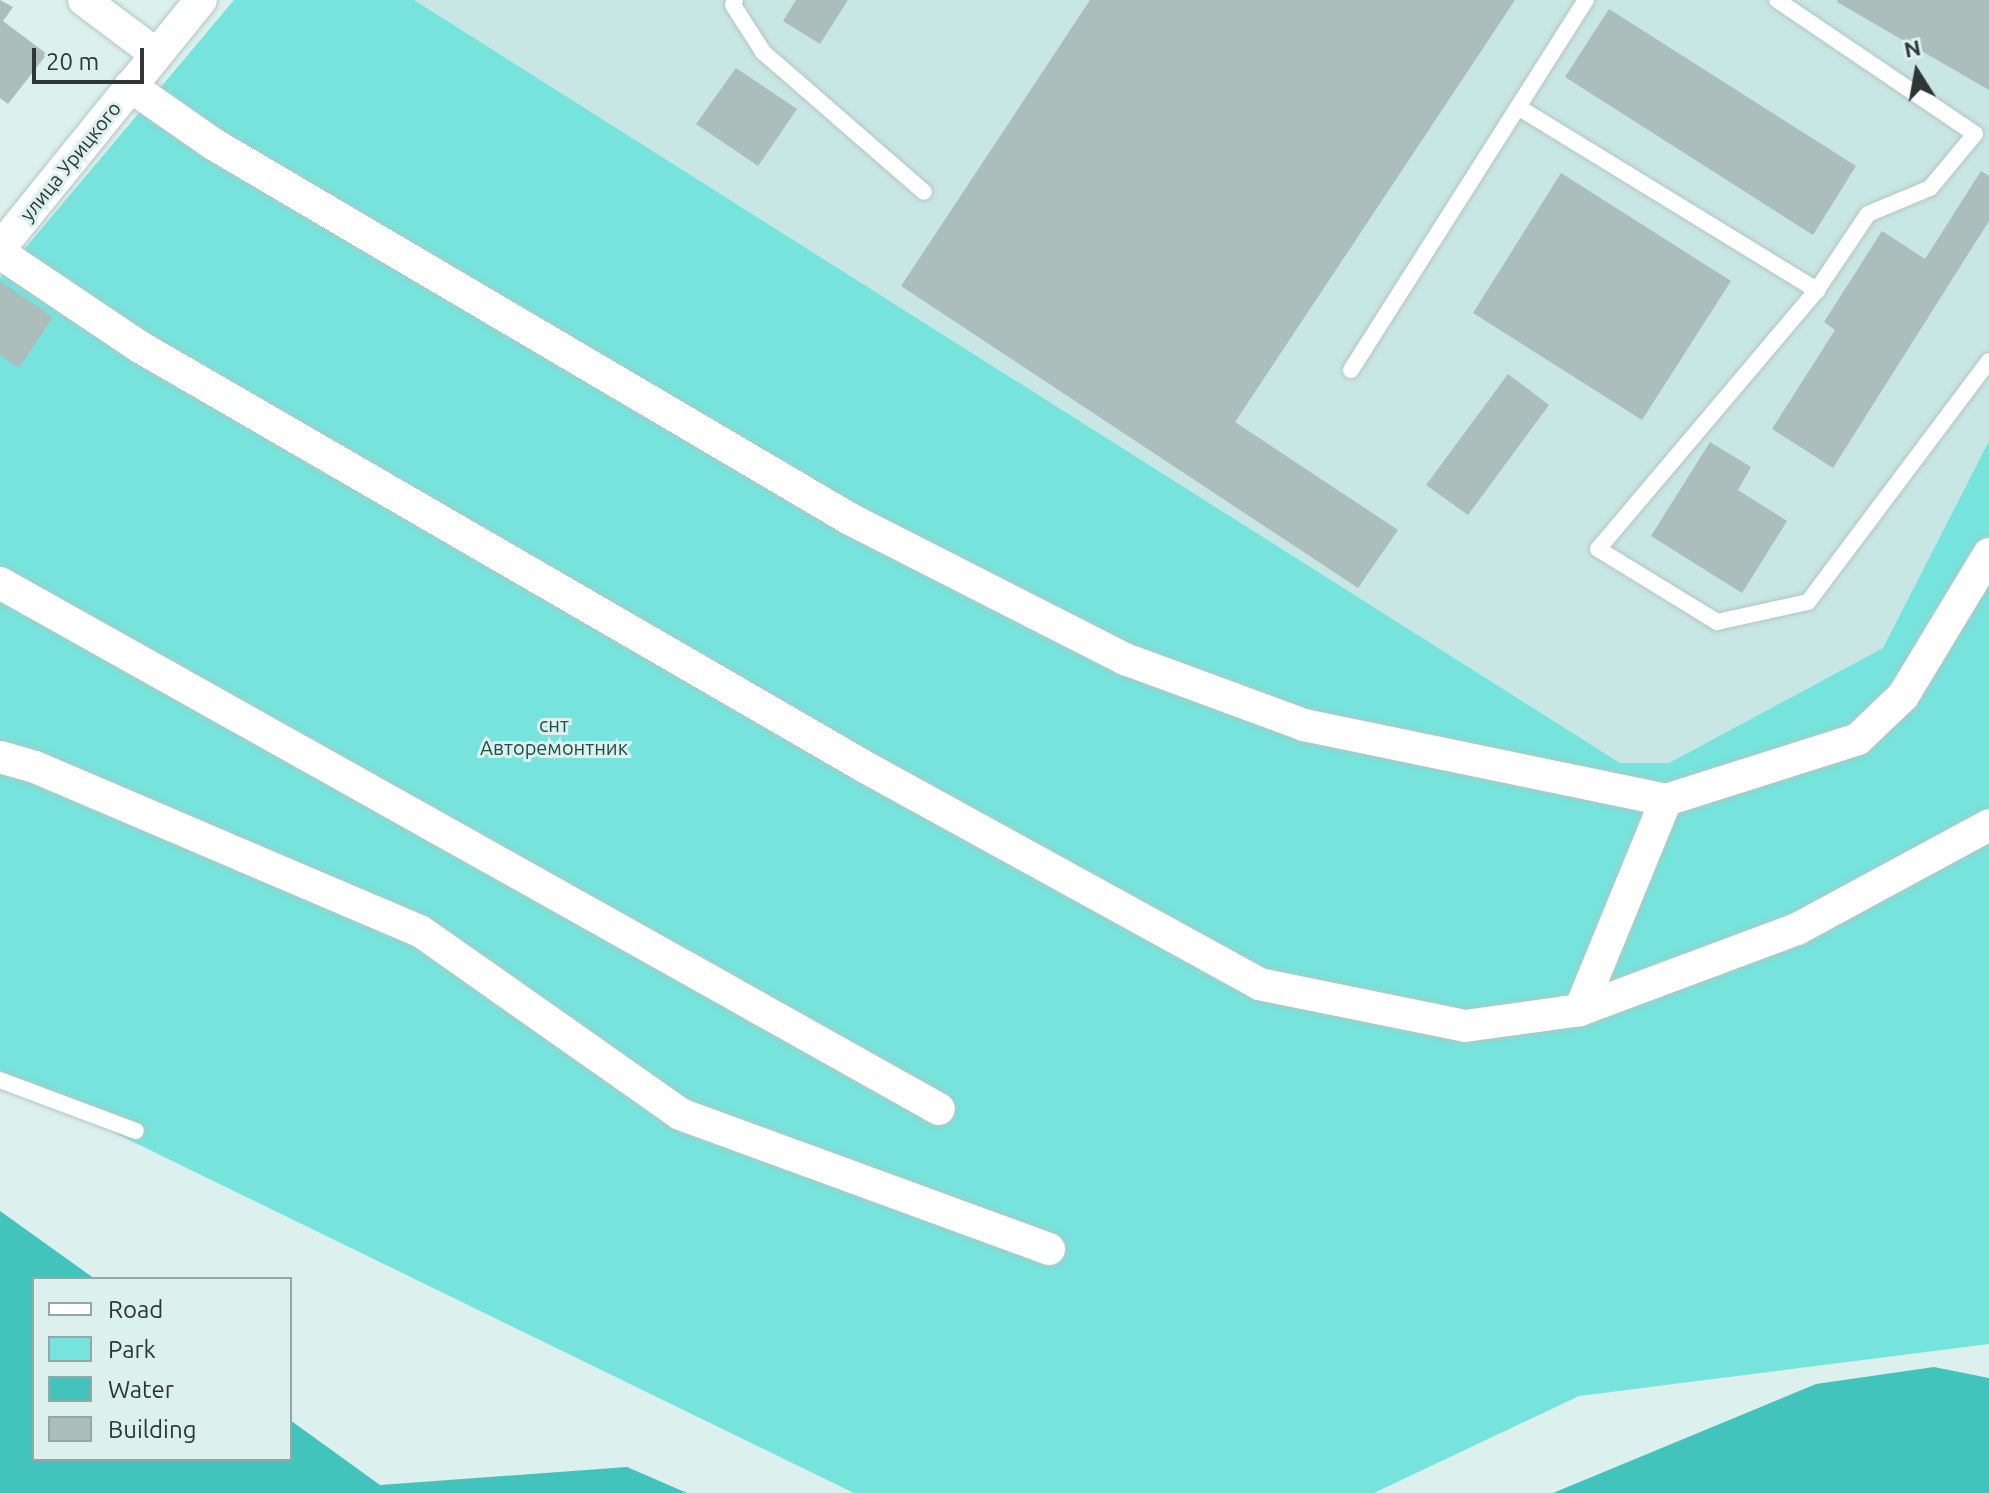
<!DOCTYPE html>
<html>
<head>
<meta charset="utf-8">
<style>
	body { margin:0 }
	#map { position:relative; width:1989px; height:1493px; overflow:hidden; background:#dcf0ee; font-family:Ubuntu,sans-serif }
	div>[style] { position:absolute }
	.built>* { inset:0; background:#c8e6e3 }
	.green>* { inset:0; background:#76e3dc }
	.water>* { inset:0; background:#42c3bc }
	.building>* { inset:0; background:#abbebc }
	.roads { filter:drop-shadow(0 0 2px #b2c6c4) drop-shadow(0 0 2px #b2c6c4) }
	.service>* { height:16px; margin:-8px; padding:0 8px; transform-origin:8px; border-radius:8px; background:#fff }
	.minor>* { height:32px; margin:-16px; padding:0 16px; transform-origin:16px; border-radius:16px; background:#fff }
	span { translate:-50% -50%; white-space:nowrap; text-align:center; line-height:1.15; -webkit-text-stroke:6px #dcf0ee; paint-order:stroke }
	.street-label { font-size:20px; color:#2f3736 }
	.park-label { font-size:20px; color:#194f4c }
	.legend { position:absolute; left:32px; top:1277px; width:260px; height:184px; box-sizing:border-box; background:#dcf0ee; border:2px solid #97a6a4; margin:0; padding:10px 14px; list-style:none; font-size:24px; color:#2f3736 }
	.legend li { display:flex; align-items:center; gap:16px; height:40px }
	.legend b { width:40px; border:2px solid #97a6a4 }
	.north { position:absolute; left:1877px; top:32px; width:80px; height:80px; -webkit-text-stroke:6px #dcf0ee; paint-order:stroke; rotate:349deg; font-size:22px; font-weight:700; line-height:32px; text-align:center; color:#2f3736 }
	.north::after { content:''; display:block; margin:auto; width:28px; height:36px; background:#2f3736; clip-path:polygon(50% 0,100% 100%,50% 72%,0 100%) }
	.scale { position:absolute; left:32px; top:48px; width:112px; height:36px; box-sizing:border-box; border:4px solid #2f3736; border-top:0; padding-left:10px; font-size:24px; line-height:28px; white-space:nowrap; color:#2f3736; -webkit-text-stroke:6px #dcf0ee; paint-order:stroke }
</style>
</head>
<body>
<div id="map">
	<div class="built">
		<i style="clip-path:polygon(414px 0,1989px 0,1989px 441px,1883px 648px,1669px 763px,1620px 763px)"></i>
	</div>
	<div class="green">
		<i style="clip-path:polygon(234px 0,414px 0,1620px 763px,1669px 763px,1883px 648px,1989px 441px,1989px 1344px,1579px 1396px,1374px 1493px,854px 1493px,0 1077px,0 278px)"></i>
	</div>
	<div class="water">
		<i style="clip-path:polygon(0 1211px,95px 1279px,34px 1279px,34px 1459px,290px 1459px,290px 1420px,380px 1485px,627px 1467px,687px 1493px,0 1493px)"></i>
		<i style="clip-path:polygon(1934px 1367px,1989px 1378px,1989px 1493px,1553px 1493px,1816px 1384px)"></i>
	</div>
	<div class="building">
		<i style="clip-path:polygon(0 0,13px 7px,3px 21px,47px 54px,8px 104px,0 98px)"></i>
		<i style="clip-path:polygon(796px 0,848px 0,820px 44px,783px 21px)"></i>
		<i style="clip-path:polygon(1090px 0,1515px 0,1235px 422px,1398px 530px,1358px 588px,901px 286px)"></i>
		<i style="clip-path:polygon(1838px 0,1989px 0,1989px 90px,1837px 2px)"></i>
		<i style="clip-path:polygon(1609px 9px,1856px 166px,1813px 235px,1565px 77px)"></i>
		<i style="clip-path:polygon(736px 68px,797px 109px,758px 166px,696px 124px)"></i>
		<i style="clip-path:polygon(1981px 171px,1989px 176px,1989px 221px,1833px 468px,1772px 429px,1835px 330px,1824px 322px,1882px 231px,1925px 259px)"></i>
		<i style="clip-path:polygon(1561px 173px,1731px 281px,1642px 420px,1473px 313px)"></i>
		<i style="clip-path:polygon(0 281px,53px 317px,19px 368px,0 355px)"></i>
		<i style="clip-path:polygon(1508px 374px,1549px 405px,1468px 515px,1426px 485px)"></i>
		<i style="clip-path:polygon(1710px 442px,1751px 467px,1738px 490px,1787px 521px,1742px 593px,1651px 536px)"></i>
	</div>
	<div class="roads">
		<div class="service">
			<i style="left:735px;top:0;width:5px;rotate:112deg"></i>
			<i style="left:733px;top:5px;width:56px;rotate:57.4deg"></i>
			<i style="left:763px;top:52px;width:213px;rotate:41deg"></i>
			<i style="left:1777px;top:0;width:239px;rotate:34.1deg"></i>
			<i style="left:1975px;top:134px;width:70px;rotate:129.8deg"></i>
			<i style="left:1930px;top:188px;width:67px;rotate:157.2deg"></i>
			<i style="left:1868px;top:214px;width:92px;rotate:123.9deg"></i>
			<i style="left:1817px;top:290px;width:339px;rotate:130.2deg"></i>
			<i style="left:1598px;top:549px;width:140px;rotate:31.5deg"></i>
			<i style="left:1717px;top:622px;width:93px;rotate:-12.4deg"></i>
			<i style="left:1808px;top:602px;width:301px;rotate:-53.1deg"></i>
			<i style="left:1518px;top:107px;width:351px;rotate:31.5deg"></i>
			<i style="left:1351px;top:370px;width:438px;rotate:-57.6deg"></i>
			<i style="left:0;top:1080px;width:145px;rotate:20.6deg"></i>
		</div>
		<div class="minor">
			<i style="left:84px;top:0;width:90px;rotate:36.9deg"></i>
			<i style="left:130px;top:86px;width:103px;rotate:34.8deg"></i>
			<i style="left:215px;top:145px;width:737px;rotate:30.5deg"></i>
			<i style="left:850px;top:519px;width:309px;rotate:27deg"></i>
			<i style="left:1125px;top:659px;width:191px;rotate:20.2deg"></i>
			<i style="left:1304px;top:725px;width:370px;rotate:11.7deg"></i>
			<i style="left:1666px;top:800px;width:227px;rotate:112.3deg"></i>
			<i style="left:0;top:248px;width:319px;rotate:-51deg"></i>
			<i style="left:0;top:253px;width:169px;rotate:33.9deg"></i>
			<i style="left:140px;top:347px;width:838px;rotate:30.08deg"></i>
			<i style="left:865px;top:767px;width:450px;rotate:28.8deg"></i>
			<i style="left:1259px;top:984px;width:210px;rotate:11.5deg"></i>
			<i style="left:1465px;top:1026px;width:116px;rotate:-7.9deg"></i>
			<i style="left:1580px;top:1010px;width:232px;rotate:-20.5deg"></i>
			<i style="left:1797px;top:929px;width:218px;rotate:-28.4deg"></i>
			<i style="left:0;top:583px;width:1076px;rotate:29.26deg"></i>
			<i style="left:0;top:757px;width:36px;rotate:16deg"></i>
			<i style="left:35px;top:767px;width:418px;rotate:23.1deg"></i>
			<i style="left:420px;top:931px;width:318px;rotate:35.1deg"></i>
			<i style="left:680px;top:1114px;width:393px;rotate:20.1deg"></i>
			<i style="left:1666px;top:800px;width:201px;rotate:-17.6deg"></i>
			<i style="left:1858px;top:739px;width:62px;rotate:-43.7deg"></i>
			<i style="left:1903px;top:696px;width:166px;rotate:-58.8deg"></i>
		</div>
	</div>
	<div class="street-label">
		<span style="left:70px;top:161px;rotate:-51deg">улица Урицкого</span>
	</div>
	<div class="park-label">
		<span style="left:554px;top:736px">снт<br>Авторемонтник</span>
	</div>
	<ul class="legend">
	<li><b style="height:10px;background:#fff"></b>Road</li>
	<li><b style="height:22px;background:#76e3dc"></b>Park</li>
	<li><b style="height:22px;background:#42c3bc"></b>Water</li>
	<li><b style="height:22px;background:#abbebc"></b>Building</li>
	</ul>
	<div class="north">N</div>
	<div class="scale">20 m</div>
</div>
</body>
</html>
